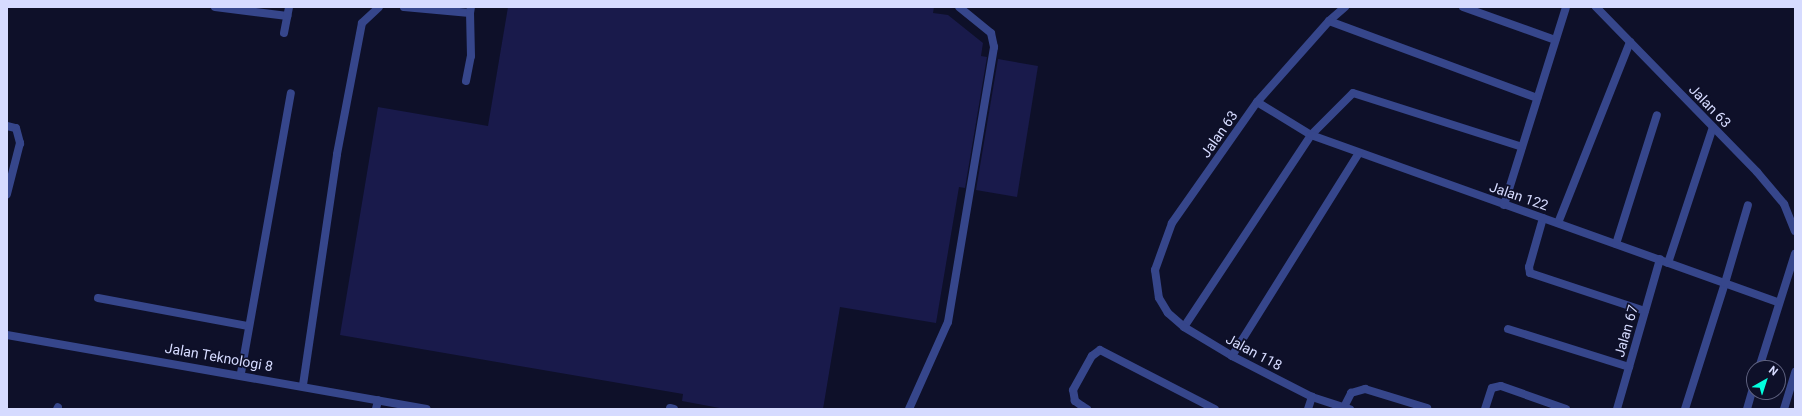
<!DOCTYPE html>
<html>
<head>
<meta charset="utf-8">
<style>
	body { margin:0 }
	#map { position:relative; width:1802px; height:416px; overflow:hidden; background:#0e1029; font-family:Roboto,sans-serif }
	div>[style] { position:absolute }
	.building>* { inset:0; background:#191a4b }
	.service>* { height:8px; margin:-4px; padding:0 4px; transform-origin:4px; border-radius:4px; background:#36468b }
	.minor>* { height:8px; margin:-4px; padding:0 4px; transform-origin:4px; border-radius:4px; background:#36468b }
	.tertiary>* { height:8px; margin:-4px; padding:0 4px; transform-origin:4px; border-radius:4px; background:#36468b }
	span { translate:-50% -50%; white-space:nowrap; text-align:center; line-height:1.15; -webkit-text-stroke:3.5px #0e1029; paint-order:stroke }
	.street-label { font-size:14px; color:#d6dbff }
	.frame { position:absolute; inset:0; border:8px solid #d6dbff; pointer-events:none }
	.north { position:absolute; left:1746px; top:360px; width:40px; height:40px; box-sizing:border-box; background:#0e1029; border:1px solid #5e617f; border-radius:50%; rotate:39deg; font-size:11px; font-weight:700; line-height:16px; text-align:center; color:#d6dbff }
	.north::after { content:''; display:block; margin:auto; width:14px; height:18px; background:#02ffde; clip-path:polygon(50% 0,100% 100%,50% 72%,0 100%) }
</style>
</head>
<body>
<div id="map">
	<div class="building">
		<i style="clip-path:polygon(508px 7px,934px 7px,933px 13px,948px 15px,983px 43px,981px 56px,987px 57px,965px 188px,959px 187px,936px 323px,840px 307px,823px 409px,725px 409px,682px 401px,683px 394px,340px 335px,378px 107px,488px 126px)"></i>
		<i style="clip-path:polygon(998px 59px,1038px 66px,1017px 197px,976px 190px)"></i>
	</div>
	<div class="service">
		<i style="left:215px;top:7px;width:73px;rotate:7.1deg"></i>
		<i style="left:404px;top:7px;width:66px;rotate:5.2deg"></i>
		<i style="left:470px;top:13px;width:6px;rotate:-81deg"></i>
		<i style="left:1463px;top:7px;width:98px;rotate:19.7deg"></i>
		<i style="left:284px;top:33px;width:26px;rotate:-79deg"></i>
		<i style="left:466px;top:81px;width:25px;rotate:-79deg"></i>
		<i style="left:471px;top:56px;width:43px;rotate:-91.3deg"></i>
		<i style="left:7px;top:126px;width:9px;rotate:13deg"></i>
		<i style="left:16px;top:128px;width:16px;rotate:75deg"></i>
		<i style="left:20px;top:143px;width:53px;rotate:104.3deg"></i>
		<i style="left:1543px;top:218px;width:51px;rotate:105.9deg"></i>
		<i style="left:1529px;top:267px;width:6px;rotate:81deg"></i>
		<i style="left:1530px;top:273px;width:121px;rotate:18.3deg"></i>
		<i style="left:1558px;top:223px;width:195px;rotate:-68.3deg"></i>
		<i style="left:1668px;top:263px;width:143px;rotate:-71.7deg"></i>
		<i style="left:98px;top:298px;width:153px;rotate:10.6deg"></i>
		<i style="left:1184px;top:327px;width:230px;rotate:-56.5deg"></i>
		<i style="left:1311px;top:135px;width:59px;rotate:-45deg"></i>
		<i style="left:1353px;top:93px;width:177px;rotate:17.7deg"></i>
		<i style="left:241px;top:373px;width:284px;rotate:-79.9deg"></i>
		<i style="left:303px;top:385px;width:233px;rotate:-81.6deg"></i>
		<i style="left:337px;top:154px;width:133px;rotate:-79.2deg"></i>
		<i style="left:362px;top:23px;width:23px;rotate:-43deg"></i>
		<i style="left:1082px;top:406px;width:9px;rotate:-144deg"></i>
		<i style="left:1075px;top:401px;width:11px;rotate:-100deg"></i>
		<i style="left:1073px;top:390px;width:39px;rotate:-61deg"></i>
		<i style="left:1092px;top:356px;width:10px;rotate:-37deg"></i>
		<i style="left:1100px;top:350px;width:129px;rotate:27.2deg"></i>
		<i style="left:1344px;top:407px;width:16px;rotate:-63deg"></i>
		<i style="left:1351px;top:393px;width:15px;rotate:-16deg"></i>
		<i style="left:1365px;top:389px;width:65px;rotate:17deg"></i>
		<i style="left:670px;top:408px;width:4px;rotate:14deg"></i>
		<i style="left:57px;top:409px;width:2px;rotate:-63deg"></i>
		<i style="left:376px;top:409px;width:9px;rotate:-77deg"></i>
		<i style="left:909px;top:409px;width:95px;rotate:-65.9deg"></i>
		<i style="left:948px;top:322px;width:279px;rotate:-80.5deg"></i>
		<i style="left:994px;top:47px;width:14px;rotate:-102deg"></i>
		<i style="left:991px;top:33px;width:41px;rotate:-140.9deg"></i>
		<i style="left:1485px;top:409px;width:22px;rotate:-72deg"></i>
		<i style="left:1492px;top:388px;width:9px;rotate:-13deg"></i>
		<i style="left:1501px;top:386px;width:69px;rotate:19.5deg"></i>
		<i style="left:1685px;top:409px;width:132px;rotate:-72.4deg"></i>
	</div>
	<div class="minor">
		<i style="left:1345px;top:7px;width:21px;rotate:139deg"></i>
		<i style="left:1329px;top:21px;width:108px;rotate:131.6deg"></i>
		<i style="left:1257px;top:102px;width:148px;rotate:125.1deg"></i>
		<i style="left:1172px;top:223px;width:50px;rotate:109.9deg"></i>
		<i style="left:1155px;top:270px;width:28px;rotate:82deg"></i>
		<i style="left:1159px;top:298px;width:17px;rotate:59deg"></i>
		<i style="left:1168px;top:313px;width:21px;rotate:41deg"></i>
		<i style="left:1184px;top:327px;width:56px;rotate:31.1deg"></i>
		<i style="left:1232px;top:356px;width:90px;rotate:27.1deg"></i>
		<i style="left:1312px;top:397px;width:40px;rotate:18deg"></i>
		<i style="left:1596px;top:7px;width:231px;rotate:45.7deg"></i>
		<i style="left:1757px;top:172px;width:42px;rotate:49.8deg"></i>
		<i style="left:1784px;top:204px;width:29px;rotate:68deg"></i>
		<i style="left:1329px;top:21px;width:222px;rotate:20.3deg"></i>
		<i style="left:1257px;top:102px;width:63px;rotate:31.4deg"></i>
		<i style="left:1311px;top:135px;width:496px;rotate:19.7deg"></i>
		<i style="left:1504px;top:205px;width:207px;rotate:-72.6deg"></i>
		<i style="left:1616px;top:244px;width:135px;rotate:-72.4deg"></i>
		<i style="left:1725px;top:283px;width:81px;rotate:-73.6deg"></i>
		<i style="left:1508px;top:329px;width:127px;rotate:17.4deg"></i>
		<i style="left:1232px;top:356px;width:239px;rotate:-58deg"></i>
		<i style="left:1759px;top:368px;width:120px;rotate:-72.5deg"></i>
		<i style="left:1082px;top:406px;width:6px;rotate:31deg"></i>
		<i style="left:1308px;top:409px;width:13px;rotate:-72deg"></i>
		<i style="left:1617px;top:409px;width:156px;rotate:-74deg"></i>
		<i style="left:1747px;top:409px;width:26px;rotate:-74deg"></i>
	</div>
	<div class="tertiary">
		<i style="left:7px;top:335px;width:426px;rotate:10deg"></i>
		<i style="left:1784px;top:409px;width:39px;rotate:-73deg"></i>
	</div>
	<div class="street-label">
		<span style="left:1710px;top:106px;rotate:46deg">Jalan 63</span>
		<span style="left:1219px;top:134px;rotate:-55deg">Jalan 63</span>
		<span style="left:1519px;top:196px;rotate:19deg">Jalan 122</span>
		<span style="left:1626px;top:331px;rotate:-74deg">Jalan 67</span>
		<span style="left:1254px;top:352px;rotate:28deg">Jalan 118</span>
		<span style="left:219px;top:357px;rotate:10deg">Jalan Teknologi 8</span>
	</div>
	<div class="frame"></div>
	<div class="north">N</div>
</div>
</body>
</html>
